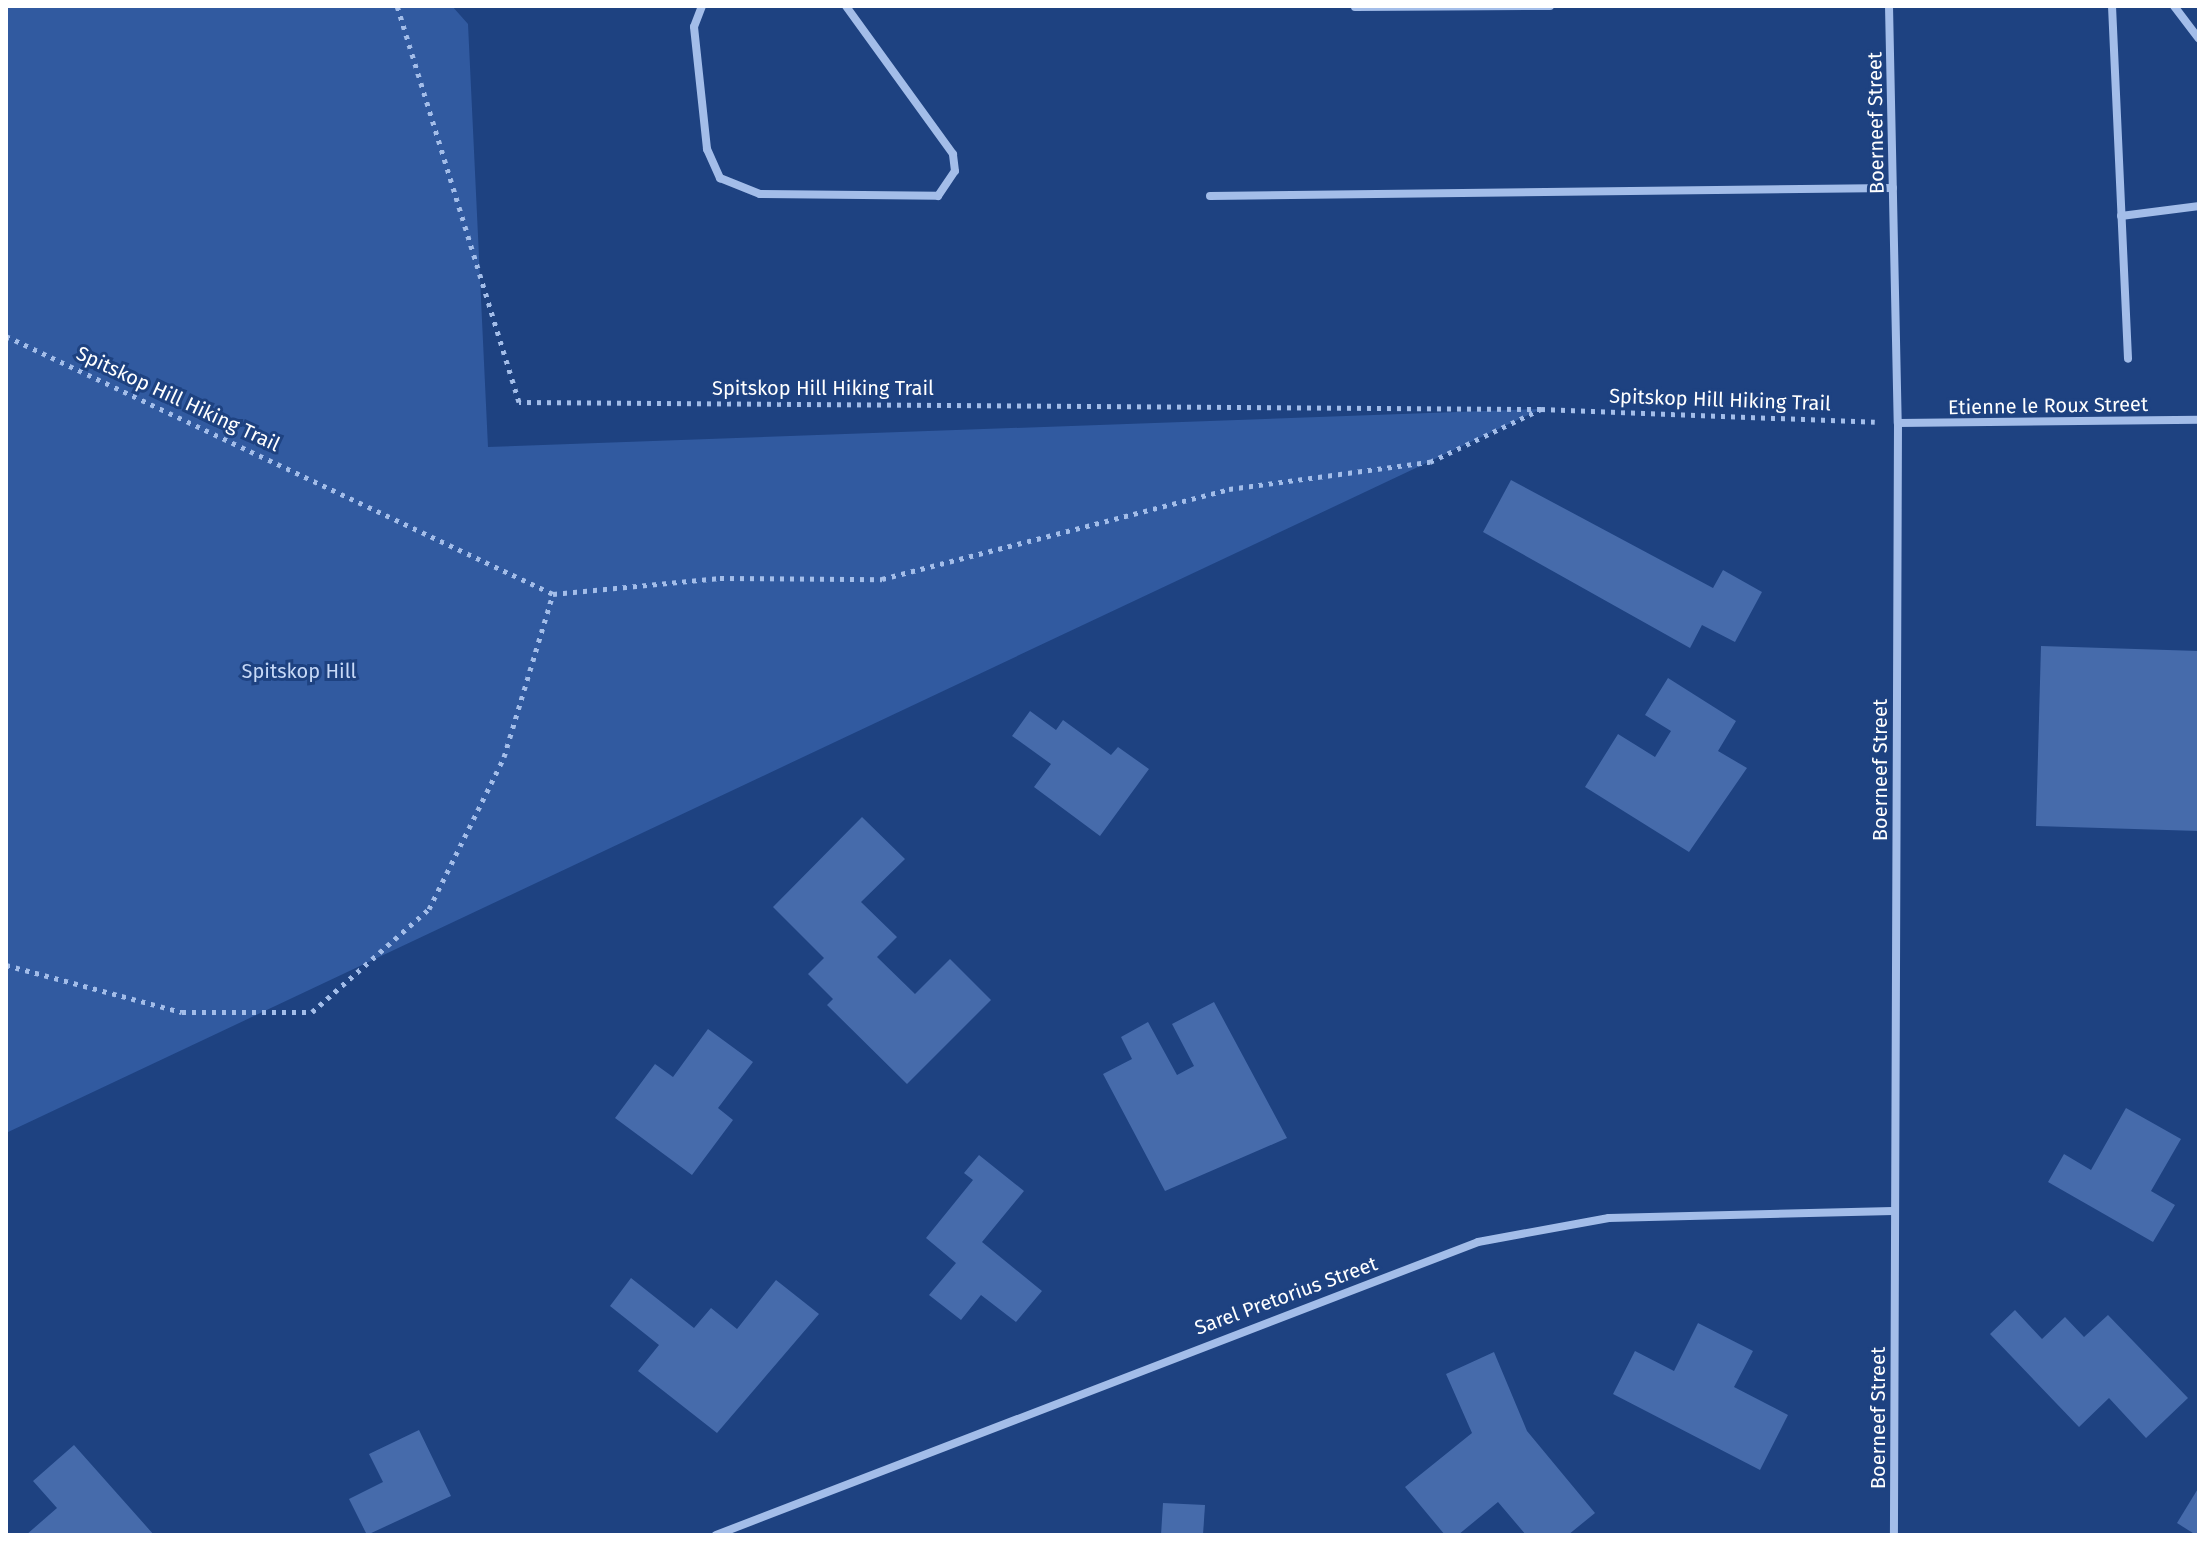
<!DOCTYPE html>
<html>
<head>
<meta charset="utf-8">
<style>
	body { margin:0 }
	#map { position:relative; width:2205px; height:1541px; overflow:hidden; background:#1e4281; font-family:"Fira Sans",sans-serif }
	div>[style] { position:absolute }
	.green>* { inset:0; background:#315aa0 }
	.building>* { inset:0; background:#466bab }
	.path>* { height:5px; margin-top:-2.5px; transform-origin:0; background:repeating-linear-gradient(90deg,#a3bde9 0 4px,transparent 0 10px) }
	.minor>* { height:8px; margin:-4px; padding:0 4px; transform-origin:4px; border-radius:4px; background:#a3bde9 }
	span { translate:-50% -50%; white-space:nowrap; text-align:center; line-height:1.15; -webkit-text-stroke:6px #1e4281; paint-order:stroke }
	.street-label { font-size:20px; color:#fff }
	.park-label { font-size:20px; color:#c7d9f7 }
	.frame { position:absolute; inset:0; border:8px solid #fff; pointer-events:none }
</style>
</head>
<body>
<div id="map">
	<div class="green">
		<i style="clip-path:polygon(6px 6px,452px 6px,468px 24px,488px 447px,1541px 409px,6px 1133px)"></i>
	</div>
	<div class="building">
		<i style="clip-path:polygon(1511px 480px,1713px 588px,1723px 570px,1762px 592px,1735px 642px,1702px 625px,1690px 648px,1483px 532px)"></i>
		<i style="clip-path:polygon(2041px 646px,2199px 651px,2199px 831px,2036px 826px)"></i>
		<i style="clip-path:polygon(1668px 678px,1736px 721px,1718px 751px,1747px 768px,1689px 852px,1585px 787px,1618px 734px,1655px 757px,1671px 731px,1645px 715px)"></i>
		<i style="clip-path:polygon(1030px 711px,1056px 730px,1063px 720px,1111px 755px,1118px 747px,1149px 769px,1100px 836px,1034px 787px,1051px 764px,1012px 736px)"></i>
		<i style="clip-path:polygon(862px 817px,905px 859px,861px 902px,897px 937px,877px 957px,915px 994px,950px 959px,991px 1000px,907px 1084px,827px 1005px,833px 999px,808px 974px,824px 958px,773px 907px)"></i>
		<i style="clip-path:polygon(1214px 1002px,1287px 1138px,1165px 1191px,1103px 1074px,1132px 1059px,1121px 1037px,1148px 1022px,1177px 1075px,1194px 1066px,1172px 1024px)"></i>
		<i style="clip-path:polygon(708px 1029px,753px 1062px,718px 1108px,733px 1120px,692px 1175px,615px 1118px,655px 1064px,673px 1077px)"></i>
		<i style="clip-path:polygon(2126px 1108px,2181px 1139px,2151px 1191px,2175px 1205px,2153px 1242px,2048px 1182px,2064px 1154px,2091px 1170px)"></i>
		<i style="clip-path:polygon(979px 1155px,1024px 1191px,982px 1242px,1042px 1291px,1016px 1322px,981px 1295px,961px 1320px,929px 1295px,956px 1263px,926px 1238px,973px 1180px,964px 1173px)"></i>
		<i style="clip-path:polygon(631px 1278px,694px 1328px,711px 1308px,737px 1329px,776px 1280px,819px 1314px,717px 1433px,638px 1371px,659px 1345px,610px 1306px)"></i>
		<i style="clip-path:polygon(2015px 1310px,2042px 1339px,2065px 1317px,2084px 1337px,2108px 1315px,2188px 1398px,2146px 1438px,2109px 1398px,2079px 1427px,1990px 1334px)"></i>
		<i style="clip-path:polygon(1698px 1323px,1753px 1351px,1734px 1387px,1788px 1415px,1760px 1470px,1613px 1394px,1635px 1351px,1674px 1371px)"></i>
		<i style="clip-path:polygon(1494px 1352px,1527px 1431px,1595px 1513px,1568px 1535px,1526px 1535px,1498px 1502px,1458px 1535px,1445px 1535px,1405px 1487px,1472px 1433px,1446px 1374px)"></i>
		<i style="clip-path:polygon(419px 1430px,451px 1496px,367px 1535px,349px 1499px,383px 1482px,369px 1454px)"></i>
		<i style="clip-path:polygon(74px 1445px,154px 1535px,26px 1535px,57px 1508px,33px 1481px)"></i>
		<i style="clip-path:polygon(2199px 1487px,2199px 1535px,2196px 1535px,2177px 1523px)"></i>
		<i style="clip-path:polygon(1163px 1503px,1205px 1505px,1203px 1535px,1161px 1535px)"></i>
	</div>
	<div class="path">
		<i style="left:6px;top:336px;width:605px;rotate:25.25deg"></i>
		<i style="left:1541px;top:409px;width:334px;rotate:2.2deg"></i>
		<i style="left:6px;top:965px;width:182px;rotate:15deg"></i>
		<i style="left:182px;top:1012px;width:130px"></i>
		<i style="left:312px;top:1012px;width:156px;rotate:-41.4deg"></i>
		<i style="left:429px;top:909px;width:169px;rotate:-63.7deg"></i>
		<i style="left:504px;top:757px;width:170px;rotate:-73.3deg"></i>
		<i style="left:553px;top:594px;width:168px;rotate:-5.5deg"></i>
		<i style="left:720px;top:578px;width:162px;rotate:0.4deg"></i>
		<i style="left:882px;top:579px;width:358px;rotate:-14.5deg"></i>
		<i style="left:1229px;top:489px;width:203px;rotate:-7.7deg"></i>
		<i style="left:1430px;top:462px;width:123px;rotate:-25.5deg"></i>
		<i style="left:1541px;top:409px;width:1022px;rotate:-179.61deg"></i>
		<i style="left:519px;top:402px;width:414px;rotate:-107.1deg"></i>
	</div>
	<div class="minor">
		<i style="left:702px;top:6px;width:22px;rotate:111deg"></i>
		<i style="left:694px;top:27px;width:123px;rotate:83.9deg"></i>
		<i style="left:707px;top:149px;width:32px;rotate:66deg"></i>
		<i style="left:720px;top:178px;width:43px;rotate:21.8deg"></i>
		<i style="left:760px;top:194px;width:178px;rotate:0.6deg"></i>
		<i style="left:938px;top:196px;width:30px;rotate:-56deg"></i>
		<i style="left:955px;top:171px;width:17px;rotate:-97deg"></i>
		<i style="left:953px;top:154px;width:183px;rotate:-125.9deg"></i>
		<i style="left:1889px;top:6px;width:417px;rotate:88.8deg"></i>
		<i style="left:1898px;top:423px;width:1112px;rotate:90.21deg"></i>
		<i style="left:2112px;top:6px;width:353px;rotate:87.4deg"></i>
		<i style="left:2174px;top:6px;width:41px;rotate:52.9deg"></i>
		<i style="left:1355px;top:7px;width:195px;rotate:-0.3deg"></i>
		<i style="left:1210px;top:196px;width:683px;rotate:-0.67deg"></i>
		<i style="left:2121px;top:216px;width:79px;rotate:-7.3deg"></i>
		<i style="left:1898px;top:423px;width:301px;rotate:-0.6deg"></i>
		<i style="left:716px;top:1535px;width:816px;rotate:-21.03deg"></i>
		<i style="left:1478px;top:1242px;width:133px;rotate:-10.4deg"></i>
		<i style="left:1609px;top:1218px;width:284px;rotate:-1.4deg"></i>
	</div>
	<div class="street-label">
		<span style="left:1876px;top:123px;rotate:-91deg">Boerneef Street</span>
		<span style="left:823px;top:388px">Spitskop Hill Hiking Trail</span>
		<span style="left:178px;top:399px;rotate:25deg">Spitskop Hill Hiking Trail</span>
		<span style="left:1720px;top:400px;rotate:2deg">Spitskop Hill Hiking Trail</span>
		<span style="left:2048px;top:406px;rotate:-1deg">Etienne le Roux Street</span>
		<span style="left:1880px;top:770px;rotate:-90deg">Boerneef Street</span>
		<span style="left:1286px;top:1296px;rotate:-20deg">Sarel Pretorius Street</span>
		<span style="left:1878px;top:1418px;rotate:-90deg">Boerneef Street</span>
	</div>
	<div class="park-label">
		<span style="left:299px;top:671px">Spitskop Hill</span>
	</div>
	<div class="frame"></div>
</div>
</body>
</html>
